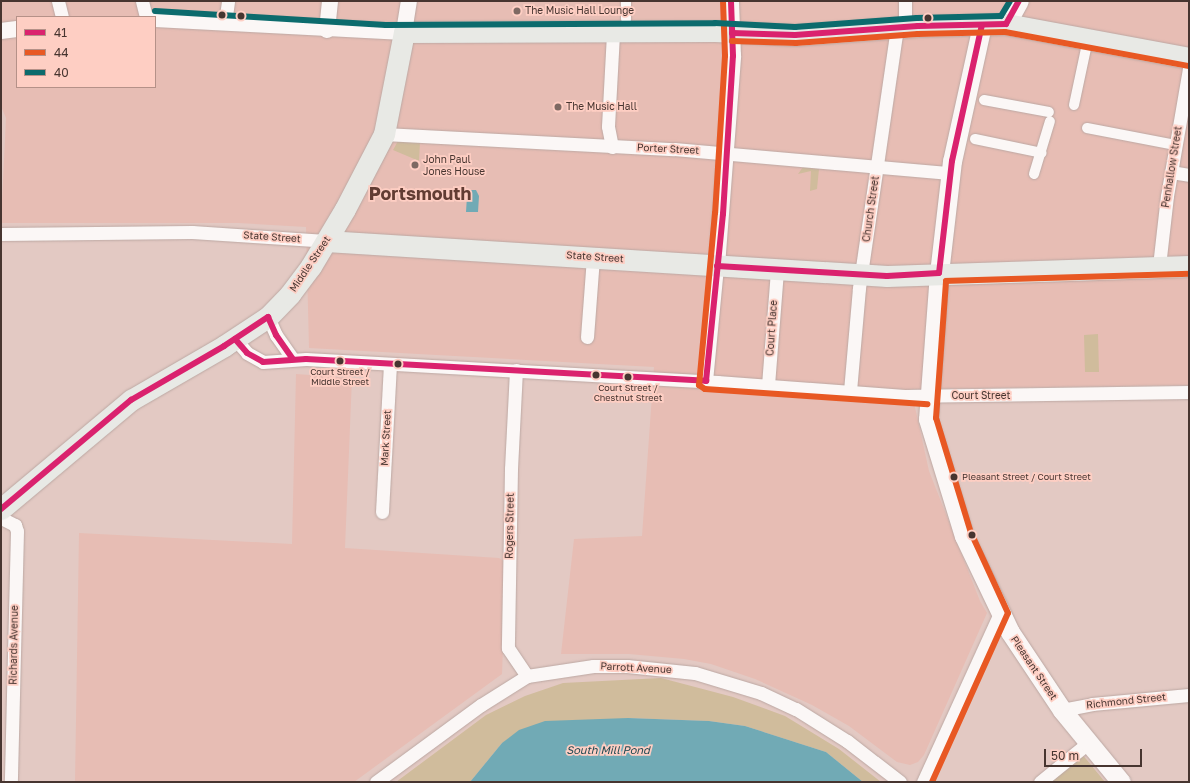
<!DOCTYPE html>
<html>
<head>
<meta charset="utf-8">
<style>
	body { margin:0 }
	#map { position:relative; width:1190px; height:783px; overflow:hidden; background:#e3c9c3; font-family:"Golos Text",sans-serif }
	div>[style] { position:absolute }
	.built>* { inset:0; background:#e7bdb4 }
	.green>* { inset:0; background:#d0bc9c }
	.water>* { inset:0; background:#71aab5 }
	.roads { filter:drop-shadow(0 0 1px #bca8a3) drop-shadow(0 0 1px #bca8a3) }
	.pedestrian>* { height:10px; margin:-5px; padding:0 5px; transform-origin:5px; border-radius:5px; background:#fbf7f6 }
	.minor>* { height:13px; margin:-6.5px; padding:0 6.5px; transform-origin:6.5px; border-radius:6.5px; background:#fbf7f6 }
	.tertiary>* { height:16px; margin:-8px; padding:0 8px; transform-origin:8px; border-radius:8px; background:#fbf7f6 }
	.secondary>* { height:19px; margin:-9.5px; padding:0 9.5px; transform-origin:9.5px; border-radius:9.5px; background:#fbf7f6 }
	.primary>* { height:21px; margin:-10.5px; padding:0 10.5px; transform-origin:10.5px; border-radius:10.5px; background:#e8e9e5 }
	.bus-1>* { height:6px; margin:-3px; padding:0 3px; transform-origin:3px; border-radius:3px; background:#da226e }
	.bus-2>* { height:6px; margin:-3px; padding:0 3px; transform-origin:3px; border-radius:3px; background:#e85823 }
	.bus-3>* { height:6px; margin:-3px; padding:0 3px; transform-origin:3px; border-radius:3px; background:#0c6b6d }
	.dots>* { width:11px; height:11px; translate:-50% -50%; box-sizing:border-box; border:2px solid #fecec3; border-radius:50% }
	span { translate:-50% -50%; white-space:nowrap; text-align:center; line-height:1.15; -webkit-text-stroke:3.5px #fecec3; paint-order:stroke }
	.bus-label { font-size:9px; color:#473530 }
	.left { translate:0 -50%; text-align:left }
	.poi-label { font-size:10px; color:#473530 }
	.street-label { font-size:10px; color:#473530 }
	.water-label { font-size:11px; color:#1f4851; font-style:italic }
	.town-label { font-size:18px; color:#623c33; font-weight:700 }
	.frame { position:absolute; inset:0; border:2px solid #473530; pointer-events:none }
	.legend { position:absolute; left:16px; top:16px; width:140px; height:72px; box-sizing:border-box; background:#fecec3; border:1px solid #b59188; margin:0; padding:5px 7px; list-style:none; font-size:12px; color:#473530 }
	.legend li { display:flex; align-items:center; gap:8px; height:20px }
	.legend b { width:20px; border:1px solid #b59188 }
	.scale { position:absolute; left:1044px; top:749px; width:98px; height:18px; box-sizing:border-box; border:2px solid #473530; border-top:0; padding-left:5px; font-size:12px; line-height:14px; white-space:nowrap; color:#473530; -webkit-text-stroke:3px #fecec3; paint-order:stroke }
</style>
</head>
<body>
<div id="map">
	<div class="built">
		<i style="clip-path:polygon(evenodd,1px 1px,1189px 1px,1189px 385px,911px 389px,929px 471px,980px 601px,987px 613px,924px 755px,918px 762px,910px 765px,897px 762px,849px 726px,812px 705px,755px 679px,711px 664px,684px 659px,629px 654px,561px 654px,574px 539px,642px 536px,654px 367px,309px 348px,306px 227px,238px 223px,1px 223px,6px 118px,1px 106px,1px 1px,17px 17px,155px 17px,155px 87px,17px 87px,17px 17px)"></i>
		<i style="clip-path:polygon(296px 374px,352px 378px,345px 548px,499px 558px,506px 563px,502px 674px,354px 782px,75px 782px,79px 533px,292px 544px)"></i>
	</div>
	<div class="green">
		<i style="clip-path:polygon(398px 141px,420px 142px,419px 161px,393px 150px)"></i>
		<i style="clip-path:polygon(803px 167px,819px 169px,817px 189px,810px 191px,811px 171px,798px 174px)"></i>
		<i style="clip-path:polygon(1098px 334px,1099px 372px,1085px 372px,1084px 335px)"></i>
		<i style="clip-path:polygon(661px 678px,733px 697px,785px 716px,839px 749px,881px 782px,863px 782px,826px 752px,745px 726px,709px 721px,628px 718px,502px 743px,470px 782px,396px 782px,486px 715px,525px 696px,563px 683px)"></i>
		<i style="clip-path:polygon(1082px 754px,1105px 782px,1046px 782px)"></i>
	</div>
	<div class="water">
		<i style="clip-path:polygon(471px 190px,476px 190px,479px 196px,478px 212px,466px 212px,467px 196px)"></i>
		<i style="clip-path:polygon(628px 718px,709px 721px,745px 726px,826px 752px,863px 782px,470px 782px,502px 743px,519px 730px,545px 721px)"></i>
	</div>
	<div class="roads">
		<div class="pedestrian">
			<i style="left:626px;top:1px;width:18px;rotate:90deg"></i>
			<i style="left:984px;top:100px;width:66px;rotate:10.5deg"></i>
			<i style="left:1074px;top:105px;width:67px;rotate:-78deg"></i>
			<i style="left:1087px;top:128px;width:90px;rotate:10.9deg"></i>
			<i style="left:975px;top:139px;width:68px;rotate:11.8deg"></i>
			<i style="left:1034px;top:174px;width:55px;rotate:-73.2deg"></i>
		</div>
		<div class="minor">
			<i style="left:58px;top:1px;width:16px;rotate:76deg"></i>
			<i style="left:142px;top:1px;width:16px;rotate:76deg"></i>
			<i style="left:905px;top:1px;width:26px;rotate:90deg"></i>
			<i style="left:225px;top:23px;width:22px;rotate:-82deg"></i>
			<i style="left:384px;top:134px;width:290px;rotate:3deg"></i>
			<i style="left:674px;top:149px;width:277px;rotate:5deg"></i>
			<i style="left:612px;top:147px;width:21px;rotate:-101deg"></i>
			<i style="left:608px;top:126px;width:93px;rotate:-86.9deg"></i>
			<i style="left:1171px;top:172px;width:18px;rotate:9deg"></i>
			<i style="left:1px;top:234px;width:191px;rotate:-0.6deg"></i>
			<i style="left:192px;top:232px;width:134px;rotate:3.8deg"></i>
			<i style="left:1159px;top:266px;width:70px;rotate:-83.5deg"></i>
			<i style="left:1167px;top:196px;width:130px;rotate:-80.2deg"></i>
			<i style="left:268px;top:317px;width:20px;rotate:66deg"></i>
			<i style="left:276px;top:335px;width:29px;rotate:55deg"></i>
			<i style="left:587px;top:337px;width:80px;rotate:-85.7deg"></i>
			<i style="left:235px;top:339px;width:18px;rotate:49deg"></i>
			<i style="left:247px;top:353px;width:18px;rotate:29deg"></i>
			<i style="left:263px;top:362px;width:43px;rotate:-4deg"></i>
			<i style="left:306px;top:359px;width:412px;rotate:3.2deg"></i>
			<i style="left:717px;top:382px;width:188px;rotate:4.3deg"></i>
			<i style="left:904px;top:396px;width:285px;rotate:-0.8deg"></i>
			<i style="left:516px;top:370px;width:99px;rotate:92.9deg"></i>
			<i style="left:511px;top:469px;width:179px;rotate:91deg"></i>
			<i style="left:508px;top:648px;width:34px;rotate:56deg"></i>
			<i style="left:706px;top:381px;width:116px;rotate:-84.5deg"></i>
			<i style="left:768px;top:385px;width:115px;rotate:-85.5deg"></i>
			<i style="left:850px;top:391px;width:103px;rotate:-85deg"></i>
			<i style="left:859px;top:288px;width:263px;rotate:-81.7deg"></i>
			<i style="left:382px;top:512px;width:148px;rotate:-86.9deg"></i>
			<i style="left:1px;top:518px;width:16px;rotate:27deg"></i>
			<i style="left:15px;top:525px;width:6px;rotate:72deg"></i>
			<i style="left:17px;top:531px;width:251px;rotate:91.4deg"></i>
			<i style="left:1062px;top:710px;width:31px;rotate:-11deg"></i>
			<i style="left:1092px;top:704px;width:97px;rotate:-5.3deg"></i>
			<i style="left:376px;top:782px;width:130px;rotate:-36.3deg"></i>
			<i style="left:481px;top:705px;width:54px;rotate:-32.2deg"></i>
			<i style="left:527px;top:676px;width:67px;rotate:-8.6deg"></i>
			<i style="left:593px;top:666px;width:34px"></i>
			<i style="left:627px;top:666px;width:68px;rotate:5.9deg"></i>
			<i style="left:695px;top:673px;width:69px;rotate:16.9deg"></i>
			<i style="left:761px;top:693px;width:38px;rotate:25deg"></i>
			<i style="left:796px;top:709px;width:60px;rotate:32.1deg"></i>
			<i style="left:847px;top:741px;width:67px;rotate:37.7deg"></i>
			<i style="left:923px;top:782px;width:186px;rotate:-65.5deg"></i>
			<i style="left:1040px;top:782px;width:62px;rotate:-39.1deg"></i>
		</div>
		<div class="tertiary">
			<i style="left:155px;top:19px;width:249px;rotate:3deg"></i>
			<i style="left:404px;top:32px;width:31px;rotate:-81deg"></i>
			<i style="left:327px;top:30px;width:29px;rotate:-84deg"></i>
			<i style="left:1px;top:31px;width:16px;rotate:-7deg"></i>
			<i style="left:717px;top:266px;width:211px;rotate:-85.6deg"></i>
			<i style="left:733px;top:56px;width:55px;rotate:-92.1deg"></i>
		</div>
		<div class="secondary">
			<i style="left:1006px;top:24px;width:26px;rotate:-61deg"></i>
			<i style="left:982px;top:25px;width:139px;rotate:102.4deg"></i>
			<i style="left:952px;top:161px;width:113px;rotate:96.6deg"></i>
			<i style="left:939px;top:273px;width:146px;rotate:94.3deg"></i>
			<i style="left:928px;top:419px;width:122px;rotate:72.9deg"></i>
			<i style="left:964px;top:536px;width:106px;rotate:64.4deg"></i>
			<i style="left:1010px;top:632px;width:94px;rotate:56.3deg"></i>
			<i style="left:1062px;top:710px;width:93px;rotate:50.7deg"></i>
		</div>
		<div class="primary">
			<i style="left:326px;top:241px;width:562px;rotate:3.57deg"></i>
			<i style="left:887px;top:276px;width:302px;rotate:-1.9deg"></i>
			<i style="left:1px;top:509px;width:170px;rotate:-40deg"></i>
			<i style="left:131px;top:400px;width:108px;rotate:-30.1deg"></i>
			<i style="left:224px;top:346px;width:53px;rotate:-33.4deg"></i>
			<i style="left:268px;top:317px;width:32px;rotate:-46deg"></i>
			<i style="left:290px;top:294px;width:35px;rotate:-53deg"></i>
			<i style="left:311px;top:266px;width:66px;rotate:-59.2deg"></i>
			<i style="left:345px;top:209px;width:85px;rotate:-62.5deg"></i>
			<i style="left:384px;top:134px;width:104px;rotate:-78.9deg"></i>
			<i style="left:404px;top:32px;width:311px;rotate:-0.2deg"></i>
			<i style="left:715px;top:31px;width:80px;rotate:2.9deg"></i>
			<i style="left:795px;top:35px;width:123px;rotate:-4.2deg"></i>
			<i style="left:918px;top:26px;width:88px;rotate:-1.3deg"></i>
			<i style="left:1006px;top:24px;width:186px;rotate:10.5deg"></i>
		</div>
	</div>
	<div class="bus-1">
		<i style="left:732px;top:33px;width:63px;rotate:1.8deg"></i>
		<i style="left:795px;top:35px;width:123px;rotate:-4.2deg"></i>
		<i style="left:918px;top:26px;width:88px;rotate:-1.3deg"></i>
		<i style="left:1006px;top:24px;width:26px;rotate:-61deg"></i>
		<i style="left:717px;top:266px;width:170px;rotate:3.4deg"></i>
		<i style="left:887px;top:276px;width:52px;rotate:-3.3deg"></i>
		<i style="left:939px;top:273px;width:113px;rotate:-83.4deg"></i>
		<i style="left:952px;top:161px;width:139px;rotate:-77.6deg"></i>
		<i style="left:235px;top:339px;width:18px;rotate:49deg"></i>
		<i style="left:247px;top:353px;width:18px;rotate:29deg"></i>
		<i style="left:263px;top:362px;width:43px;rotate:-4deg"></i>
		<i style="left:306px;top:359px;width:401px;rotate:3.1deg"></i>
		<i style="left:706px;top:381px;width:168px;rotate:-84.2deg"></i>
		<i style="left:723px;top:214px;width:158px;rotate:-86.4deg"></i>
		<i style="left:733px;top:56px;width:55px;rotate:-92.1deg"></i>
		<i style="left:1px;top:509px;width:170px;rotate:-40deg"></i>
		<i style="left:131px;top:400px;width:108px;rotate:-30.1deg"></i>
		<i style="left:224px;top:346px;width:53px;rotate:-33.4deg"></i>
		<i style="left:268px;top:317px;width:20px;rotate:66deg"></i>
		<i style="left:276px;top:335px;width:29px;rotate:55deg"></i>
	</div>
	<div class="bus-2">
		<i style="left:723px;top:1px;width:55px;rotate:87.9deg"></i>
		<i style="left:725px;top:56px;width:157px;rotate:93.6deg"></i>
		<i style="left:715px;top:213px;width:173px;rotate:95.3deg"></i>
		<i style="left:699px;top:385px;width:7px;rotate:34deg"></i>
		<i style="left:705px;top:389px;width:223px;rotate:3.9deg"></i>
		<i style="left:732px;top:41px;width:64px;rotate:1.8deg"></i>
		<i style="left:796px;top:43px;width:122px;rotate:-4.2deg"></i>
		<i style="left:918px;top:34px;width:87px;rotate:-1.3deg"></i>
		<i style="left:1005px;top:32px;width:186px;rotate:10.5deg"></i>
		<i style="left:932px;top:782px;width:185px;rotate:-65.8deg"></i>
		<i style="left:1008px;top:613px;width:88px;rotate:-114.8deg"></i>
		<i style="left:971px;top:533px;width:120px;rotate:-106.9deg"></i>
		<i style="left:936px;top:418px;width:137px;rotate:-85.8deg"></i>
		<i style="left:946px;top:281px;width:243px;rotate:-1.7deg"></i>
	</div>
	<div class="bus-3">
		<i style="left:155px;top:11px;width:231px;rotate:3.5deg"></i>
		<i style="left:386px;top:25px;width:329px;rotate:-0.3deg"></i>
		<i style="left:715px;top:23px;width:80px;rotate:2.9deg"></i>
		<i style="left:795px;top:27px;width:122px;rotate:-4.2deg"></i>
		<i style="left:917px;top:18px;width:84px;rotate:-1.4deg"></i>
		<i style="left:1001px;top:16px;width:17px;rotate:-59deg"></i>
	</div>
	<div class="dots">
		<i style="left:517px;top:11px;background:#7e6963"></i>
		<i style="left:222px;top:15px;background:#473530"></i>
		<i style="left:241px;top:16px;background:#473530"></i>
		<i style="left:928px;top:18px;background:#473530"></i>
		<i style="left:558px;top:107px;background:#7e6963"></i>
		<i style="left:415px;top:165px;background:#7e6963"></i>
		<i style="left:340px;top:361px;background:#473530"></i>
		<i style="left:398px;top:364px;background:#473530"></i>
		<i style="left:596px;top:375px;background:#473530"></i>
		<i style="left:628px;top:377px;background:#473530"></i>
		<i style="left:954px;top:477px;background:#473530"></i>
		<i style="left:972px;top:535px;background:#473530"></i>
	</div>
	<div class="bus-label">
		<span style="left:340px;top:377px">Court Street /<br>Middle Street</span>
		<span style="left:628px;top:393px">Court Street /<br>Chestnut Street</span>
		<span class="left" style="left:962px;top:477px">Pleasant Street / Court Street</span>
	</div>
	<div class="poi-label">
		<span class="left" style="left:525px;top:11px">The Music Hall Lounge</span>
		<span class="left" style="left:566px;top:107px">The Music Hall</span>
		<span class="left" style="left:423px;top:165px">John Paul<br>Jones House</span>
	</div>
	<div class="street-label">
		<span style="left:668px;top:149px;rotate:3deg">Porter Street</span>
		<span style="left:1172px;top:167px;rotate:-81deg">Penhallow Street</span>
		<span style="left:871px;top:209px;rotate:-82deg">Church Street</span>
		<span style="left:272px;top:237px;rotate:4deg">State Street</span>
		<span style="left:595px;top:257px;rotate:4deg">State Street</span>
		<span style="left:310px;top:264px;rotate:-56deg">Middle Street</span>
		<span style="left:772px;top:328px;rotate:-86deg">Court Place</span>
		<span style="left:981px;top:396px">Court Street</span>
		<span style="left:386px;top:438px;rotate:-87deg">Mark Street</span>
		<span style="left:510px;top:526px;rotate:-89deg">Rogers Street</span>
		<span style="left:14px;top:645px;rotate:-89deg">Richards Avenue</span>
		<span style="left:636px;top:668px;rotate:3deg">Parrott Avenue</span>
		<span style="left:1034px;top:668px;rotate:56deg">Pleasant Street</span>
		<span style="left:1126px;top:701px;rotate:-6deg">Richmond Street</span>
	</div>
	<div class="water-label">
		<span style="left:608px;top:750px">South Mill Pond</span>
	</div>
	<div class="town-label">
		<span style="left:420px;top:193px">Portsmouth</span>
	</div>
	<div class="frame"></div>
	<ul class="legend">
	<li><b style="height:5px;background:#da226e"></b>41</li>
	<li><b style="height:5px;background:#e85823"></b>44</li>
	<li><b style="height:5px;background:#0c6b6d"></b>40</li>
	</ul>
	<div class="scale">50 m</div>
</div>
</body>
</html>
